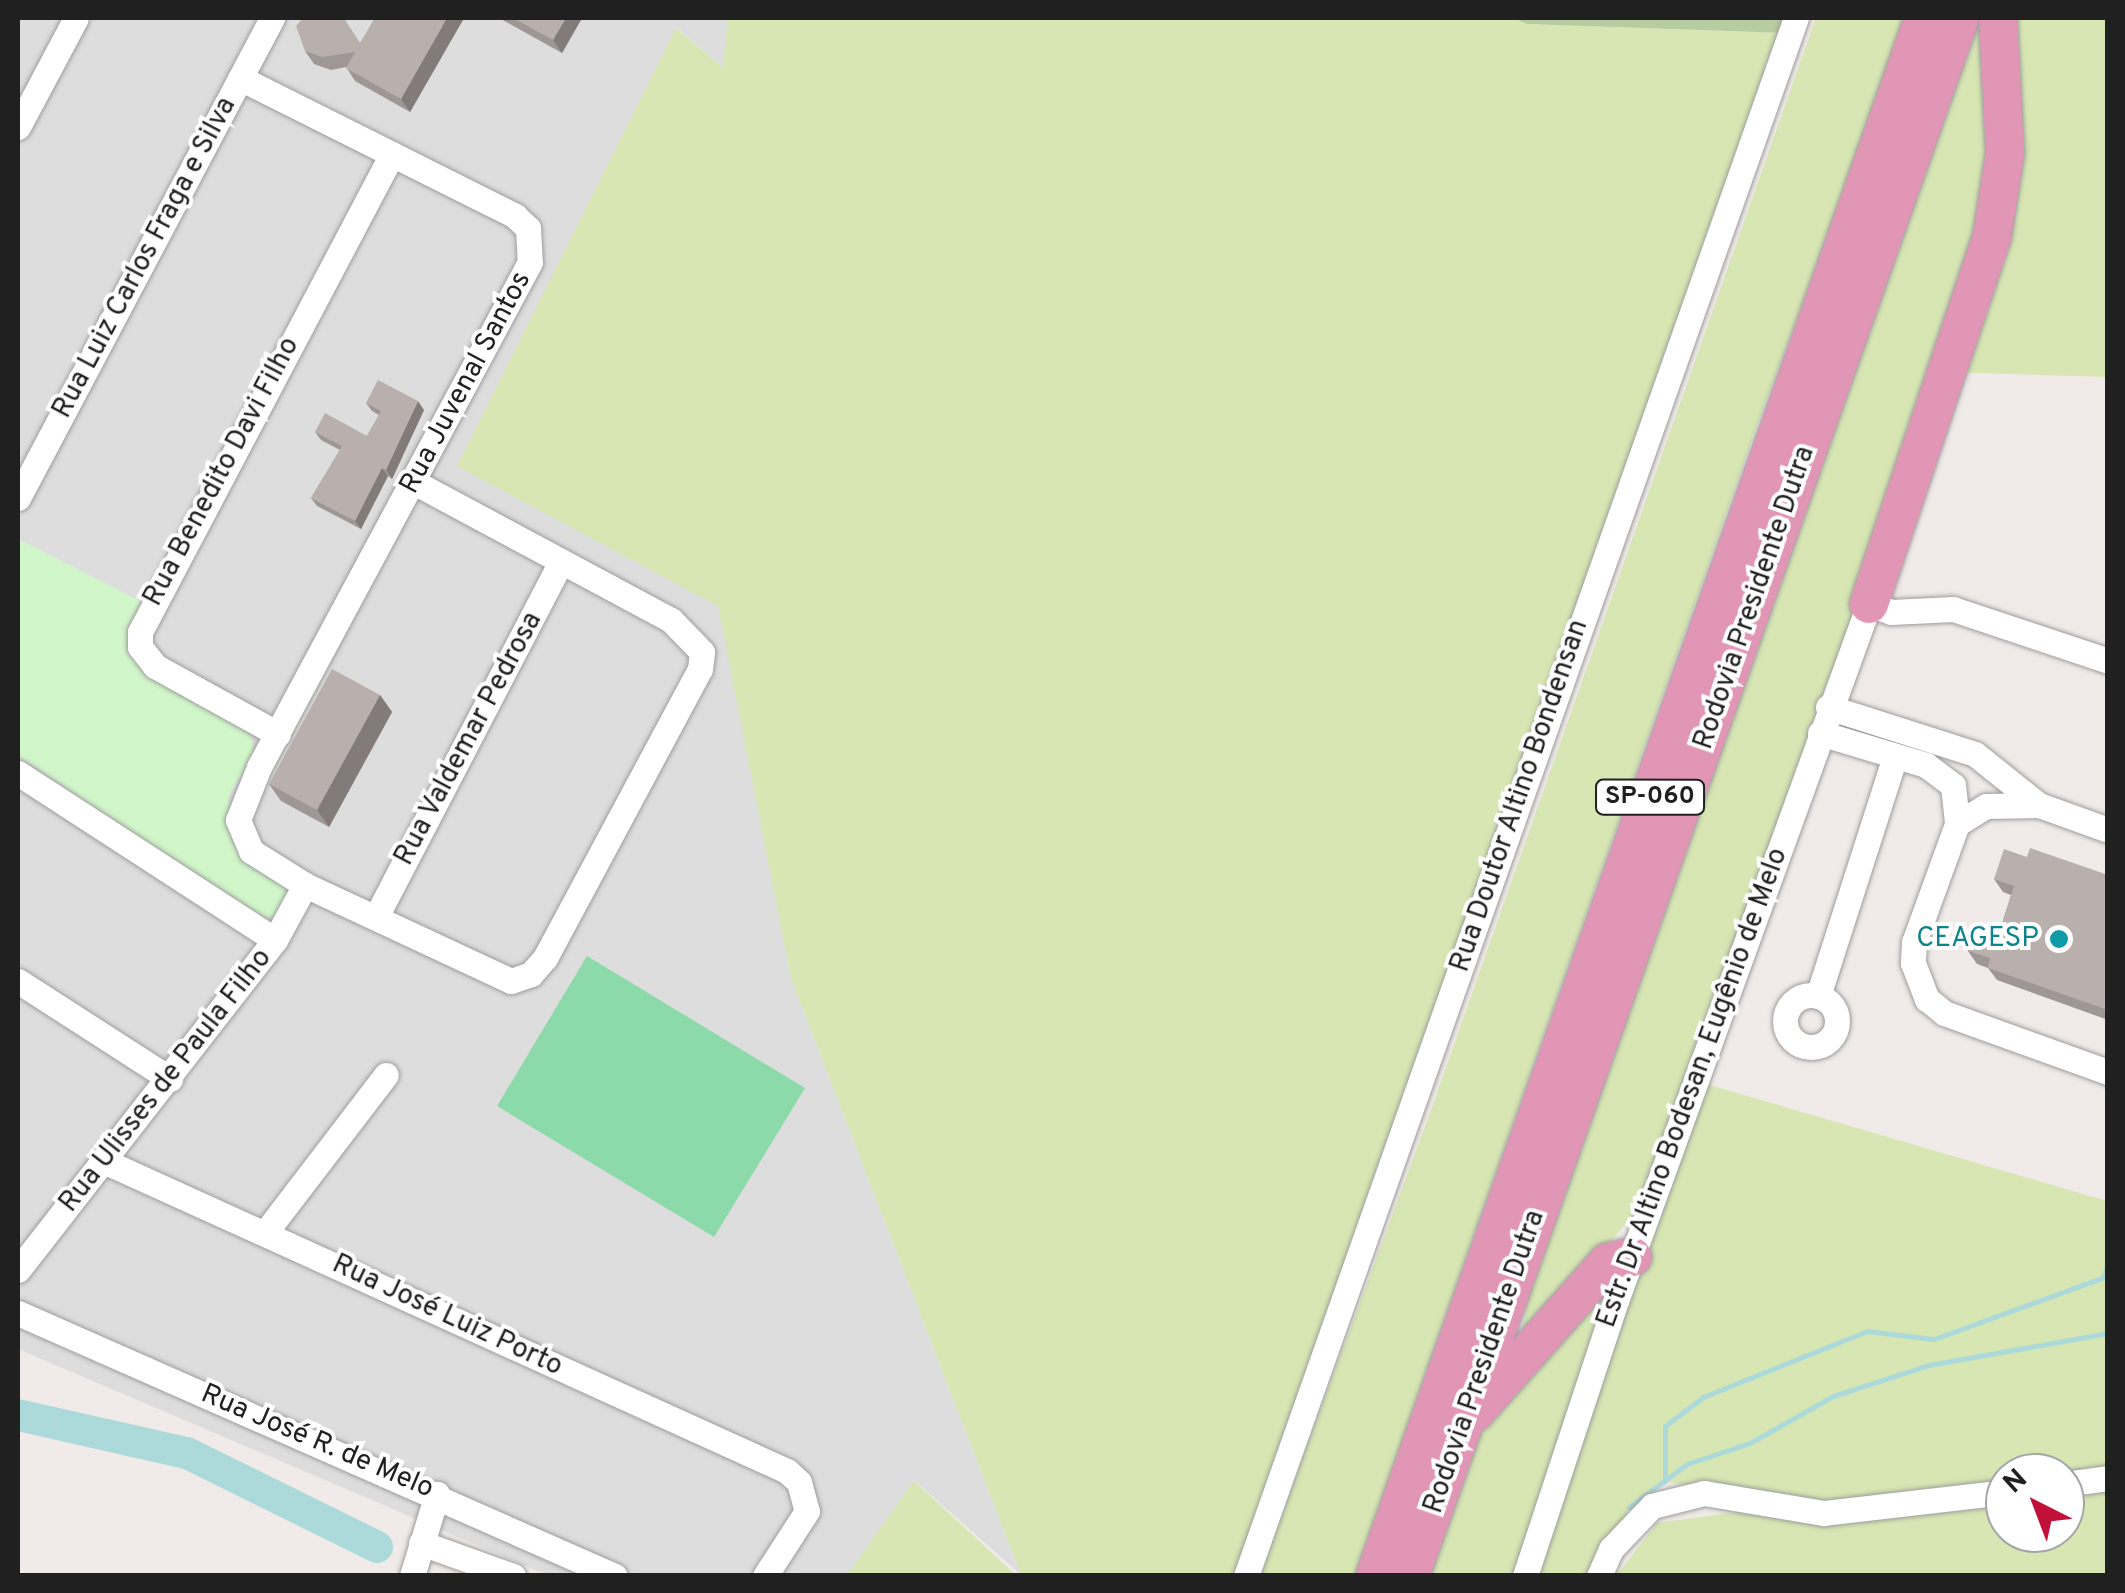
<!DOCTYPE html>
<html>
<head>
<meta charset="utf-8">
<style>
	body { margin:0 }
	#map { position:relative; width:2125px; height:1593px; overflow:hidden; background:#f0ebe8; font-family:Overpass,sans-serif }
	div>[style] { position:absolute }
	.residential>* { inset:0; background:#deddde }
	.grass>* { inset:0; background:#d7e6b2 }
	.forest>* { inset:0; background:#b7cca0 }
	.park>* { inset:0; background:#d0f6c9 }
	.pitch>* { inset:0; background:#8cd9aa }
	.stream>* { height:5px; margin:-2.5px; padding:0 2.5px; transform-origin:2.5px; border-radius:2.5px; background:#acdada }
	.river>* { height:32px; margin:-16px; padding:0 16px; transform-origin:16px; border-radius:16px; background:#acdada }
	.roads { filter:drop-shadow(0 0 2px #9d9d9d) drop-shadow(0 0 2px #9d9d9d) }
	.minor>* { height:25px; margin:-12.5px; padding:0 12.5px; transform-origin:12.5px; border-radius:12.5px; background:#fff }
	.minor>.ring { margin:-12.5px; padding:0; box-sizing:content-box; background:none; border:25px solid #fff; border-radius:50% }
	.highway>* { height:38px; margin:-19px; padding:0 19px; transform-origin:19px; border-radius:19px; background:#e196b5 }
	.wall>* { inset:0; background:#9f9795 }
	.shaded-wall>* { inset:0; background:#827b79 }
	.building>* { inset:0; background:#b9b0ad }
	.dots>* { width:28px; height:28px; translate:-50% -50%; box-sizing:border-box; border:5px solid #fff; border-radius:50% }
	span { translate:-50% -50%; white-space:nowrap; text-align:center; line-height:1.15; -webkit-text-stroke:8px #fff; paint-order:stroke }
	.shield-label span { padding:2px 8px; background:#fff; border:2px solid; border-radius:8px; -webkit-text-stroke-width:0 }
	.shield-label { font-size:25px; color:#202020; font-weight:700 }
	.street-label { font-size:28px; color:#202020 }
	.culture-label { font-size:28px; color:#0d838f }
	.right { translate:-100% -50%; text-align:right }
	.frame { position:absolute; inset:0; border:20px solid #202020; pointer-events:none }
	.north { position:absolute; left:1985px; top:1453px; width:100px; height:100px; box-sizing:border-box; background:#fff; border:2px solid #a6a6a6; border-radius:50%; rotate:318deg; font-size:28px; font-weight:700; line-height:40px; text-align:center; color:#202020 }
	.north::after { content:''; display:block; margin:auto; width:35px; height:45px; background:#c11039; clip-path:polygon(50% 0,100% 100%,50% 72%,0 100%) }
</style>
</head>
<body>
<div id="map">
	<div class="residential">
		<i style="clip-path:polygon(18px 18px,728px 18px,724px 69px,677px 28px,458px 466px,719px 606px,791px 978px,1021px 1575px,915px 1481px,847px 1575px,547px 1575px,18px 1349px)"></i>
	</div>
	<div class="grass">
		<i style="clip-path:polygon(728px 18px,1513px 18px,1527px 24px,1791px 33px,1236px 1575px,1021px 1575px,791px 978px,718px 606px,457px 466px,676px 28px,723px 68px)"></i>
		<i style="clip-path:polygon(1816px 18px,1908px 18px,1756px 428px,1355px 1575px,1259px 1576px,1430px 1113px)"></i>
		<i style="clip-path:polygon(evenodd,1960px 18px,2107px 18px,2107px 377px,1947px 372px,1696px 1081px,2107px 1201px,2107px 1575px,1617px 1575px,1657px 1523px,1751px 1510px,1749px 1500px,1665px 1481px,1629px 1507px,1599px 1575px,1410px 1576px,1463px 1425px,1622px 1255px,1656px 1189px,1519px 1346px,1550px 1179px,1960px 18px,2005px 1473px,2065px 1473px,2065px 1533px,2005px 1533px,2005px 1473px)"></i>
		<i style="clip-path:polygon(914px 1481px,1016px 1575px,847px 1575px)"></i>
	</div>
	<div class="forest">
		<i style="clip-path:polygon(1513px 18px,1796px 18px,1791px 33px,1527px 24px)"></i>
	</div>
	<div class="park">
		<i style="clip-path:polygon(18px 539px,140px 601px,128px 642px,251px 736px,254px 753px,230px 794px,227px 818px,240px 852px,284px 883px,287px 897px,277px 915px,258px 919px,18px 755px)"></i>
	</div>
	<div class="pitch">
		<i style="clip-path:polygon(587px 956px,805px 1088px,714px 1237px,497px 1106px)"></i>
	</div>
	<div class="stream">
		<i style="left:1665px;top:1481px;width:55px;rotate:-90deg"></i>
		<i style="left:1665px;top:1426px;width:48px;rotate:-37.3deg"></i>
		<i style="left:1703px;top:1397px;width:177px;rotate:-21.9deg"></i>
		<i style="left:1867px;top:1331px;width:67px;rotate:6.8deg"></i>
		<i style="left:1934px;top:1339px;width:181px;rotate:-20deg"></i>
		<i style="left:2104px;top:1277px;width:16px;rotate:-75deg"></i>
		<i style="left:1629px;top:1507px;width:72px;rotate:-36.6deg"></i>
		<i style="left:1687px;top:1464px;width:66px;rotate:-18.4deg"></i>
		<i style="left:1750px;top:1443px;width:95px;rotate:-29.5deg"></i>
		<i style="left:1833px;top:1396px;width:101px;rotate:-17.9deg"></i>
		<i style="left:1929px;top:1365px;width:182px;rotate:-10.1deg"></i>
	</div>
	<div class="river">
		<i style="left:18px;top:1415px;width:173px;rotate:12.7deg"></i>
		<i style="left:187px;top:1453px;width:212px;rotate:26.3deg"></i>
	</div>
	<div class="roads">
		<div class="minor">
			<i style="left:240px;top:78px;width:308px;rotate:26.6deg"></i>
			<i style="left:515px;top:216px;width:18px;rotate:43deg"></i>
			<i style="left:528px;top:228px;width:34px;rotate:87deg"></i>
			<i style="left:530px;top:262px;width:573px;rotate:118.22deg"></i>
			<i style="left:259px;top:767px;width:57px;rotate:111.6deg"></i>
			<i style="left:238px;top:820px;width:34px;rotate:67deg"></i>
			<i style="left:251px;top:851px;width:64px;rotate:32.2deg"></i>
			<i style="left:305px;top:885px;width:227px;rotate:25deg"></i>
			<i style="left:511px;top:981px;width:21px;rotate:-19deg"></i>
			<i style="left:531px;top:974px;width:21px;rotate:-49deg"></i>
			<i style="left:545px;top:958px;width:328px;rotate:-61.8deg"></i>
			<i style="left:700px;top:669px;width:17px;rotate:-83deg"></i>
			<i style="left:702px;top:652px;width:45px;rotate:-134.1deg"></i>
			<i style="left:671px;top:620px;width:292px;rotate:-151.8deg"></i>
			<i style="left:18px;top:127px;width:123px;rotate:-62deg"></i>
			<i style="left:18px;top:498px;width:543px;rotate:-62.11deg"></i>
			<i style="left:1828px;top:707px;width:154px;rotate:17.7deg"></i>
			<i style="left:1975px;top:754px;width:82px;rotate:38.6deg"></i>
			<i style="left:2039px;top:805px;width:73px;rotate:19.9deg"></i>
			<i style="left:1820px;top:733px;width:111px;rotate:16.8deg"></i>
			<i style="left:1926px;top:765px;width:34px;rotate:37deg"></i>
			<i style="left:1953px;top:785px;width:39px;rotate:84deg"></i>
			<i style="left:1957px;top:824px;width:126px;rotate:110deg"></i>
			<i style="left:1914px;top:942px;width:21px;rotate:93deg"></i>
			<i style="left:1913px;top:963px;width:39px;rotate:69deg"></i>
			<i style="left:1927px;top:999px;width:22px;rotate:39deg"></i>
			<i style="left:1944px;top:1013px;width:174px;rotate:19.8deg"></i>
			<i style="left:278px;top:734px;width:141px;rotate:-151.1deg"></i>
			<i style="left:155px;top:666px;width:24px;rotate:-128deg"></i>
			<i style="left:140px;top:647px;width:15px;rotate:-90deg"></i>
			<i style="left:140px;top:632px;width:540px;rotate:-62.2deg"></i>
			<i style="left:18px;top:773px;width:306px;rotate:33deg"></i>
			<i style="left:1957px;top:824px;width:34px;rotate:-32deg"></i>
			<i style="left:1986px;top:806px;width:53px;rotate:-1.1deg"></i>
			<i style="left:376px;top:917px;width:400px;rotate:-62.5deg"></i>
			<i style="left:18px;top:981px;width:181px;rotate:32.8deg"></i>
			<i class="ring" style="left:1785px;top:995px;width:27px;height:27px"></i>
			<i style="left:1818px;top:996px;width:252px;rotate:-72.2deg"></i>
			<i style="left:106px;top:1162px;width:748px;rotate:24.41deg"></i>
			<i style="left:787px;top:1471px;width:16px;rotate:43deg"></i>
			<i style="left:799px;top:1482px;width:30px;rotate:75deg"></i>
			<i style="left:807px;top:1511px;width:77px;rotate:122.9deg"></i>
			<i style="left:265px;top:1233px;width:199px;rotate:-52.6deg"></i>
			<i style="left:18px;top:1270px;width:418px;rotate:-52.1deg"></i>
			<i style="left:275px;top:940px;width:63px;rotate:-61.4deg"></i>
			<i style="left:18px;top:1313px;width:652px;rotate:23.78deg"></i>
			<i style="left:2065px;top:1484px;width:43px;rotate:-7.9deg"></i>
			<i style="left:421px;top:1543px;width:98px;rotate:19.7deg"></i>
			<i style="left:412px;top:1576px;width:86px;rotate:-73deg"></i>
			<i style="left:1246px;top:1576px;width:1652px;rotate:-70.56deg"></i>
			<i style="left:1525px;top:1576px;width:290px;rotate:-71.7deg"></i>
			<i style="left:1616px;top:1301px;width:741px;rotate:-70.05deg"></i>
			<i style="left:1869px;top:604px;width:23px;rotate:20deg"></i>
			<i style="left:1891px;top:612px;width:62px;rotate:-2.8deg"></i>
			<i style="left:1953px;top:609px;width:163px;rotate:18.5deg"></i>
			<i style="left:1599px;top:1576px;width:30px;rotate:-66deg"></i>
			<i style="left:1611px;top:1549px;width:59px;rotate:-46.4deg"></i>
			<i style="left:1652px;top:1506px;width:54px;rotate:-14deg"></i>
			<i style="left:1704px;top:1493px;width:122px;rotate:9.5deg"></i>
			<i style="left:1824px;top:1513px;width:182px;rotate:-6.6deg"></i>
		</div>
		<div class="highway">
			<i style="left:1869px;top:604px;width:387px;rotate:-71.5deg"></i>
			<i style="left:1992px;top:237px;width:85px;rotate:-81.2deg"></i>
			<i style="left:2005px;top:153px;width:135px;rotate:-93deg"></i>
			<i style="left:1475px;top:1412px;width:200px;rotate:-48.4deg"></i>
			<i style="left:1608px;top:1262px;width:25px;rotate:-12deg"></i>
			<i style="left:1375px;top:1576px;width:1652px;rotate:-70.59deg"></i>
			<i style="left:1410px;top:1576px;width:1652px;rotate:-70.56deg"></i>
		</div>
	</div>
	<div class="wall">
		<i style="clip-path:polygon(375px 18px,464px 18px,410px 112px,355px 81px,346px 67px,331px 70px,314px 64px,305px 51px,361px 42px)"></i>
		<i style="clip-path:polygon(499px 18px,582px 18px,562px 53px)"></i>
		<i style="clip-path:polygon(366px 403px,424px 410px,392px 479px,388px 476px,361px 529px,317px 506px,311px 498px,340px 450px,321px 440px,315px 432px,367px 436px,379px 415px,372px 411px)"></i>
		<i style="clip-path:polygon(380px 695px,392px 712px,329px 827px,281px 801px,269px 784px)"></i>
		<i style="clip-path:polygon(2027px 857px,2108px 875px,2108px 1020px,1997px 980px,1988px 968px,1977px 964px,1968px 951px,2000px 930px,2011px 895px,2003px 892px,1994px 879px)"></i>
	</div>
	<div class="shaded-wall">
		<i style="clip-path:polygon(447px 18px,464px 18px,410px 112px,401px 99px)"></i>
		<i style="clip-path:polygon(566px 18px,582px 18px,562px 53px,553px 40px)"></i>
		<i style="clip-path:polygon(418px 401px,424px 410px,392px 479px,386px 470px)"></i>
		<i style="clip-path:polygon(382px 468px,388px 476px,361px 529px,355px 521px)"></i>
		<i style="clip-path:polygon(380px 695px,392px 712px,329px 827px,317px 810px)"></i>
	</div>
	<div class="building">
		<i style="clip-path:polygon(303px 18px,344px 18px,360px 43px,375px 18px,447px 18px,401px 99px,346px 68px,355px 52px,322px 57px,305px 51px,296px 26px)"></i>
		<i style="clip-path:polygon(513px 18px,566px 18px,553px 40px)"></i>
		<i style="clip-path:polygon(378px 380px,418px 401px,386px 470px,382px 468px,355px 521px,311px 498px,342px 446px,315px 432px,325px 413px,367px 436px,381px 411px,366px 403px)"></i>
		<i style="clip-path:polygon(332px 669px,380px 695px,317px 810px,269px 784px)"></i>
		<i style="clip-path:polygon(2030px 848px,2108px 875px,2108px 1010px,1988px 968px,1990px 958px,1968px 951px,1977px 922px,2000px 930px,2014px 886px,1994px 879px,2004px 849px,2027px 857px)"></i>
	</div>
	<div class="dots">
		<i style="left:2059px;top:939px;background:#0f9aa8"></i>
	</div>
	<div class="shield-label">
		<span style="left:1650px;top:797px">SP-060</span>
	</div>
	<div class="street-label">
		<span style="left:145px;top:258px;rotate:-62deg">Rua Luiz Carlos Fraga e Silva</span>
		<span style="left:466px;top:383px;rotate:-62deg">Rua Juvenal Santos</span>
		<span style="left:222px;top:472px;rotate:-62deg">Rua Benedito Davi Filho</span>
		<span style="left:1755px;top:598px;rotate:-71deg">Rodovia Presidente Dutra</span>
		<span style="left:469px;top:739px;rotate:-62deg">Rua Valdemar Pedrosa</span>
		<span style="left:1520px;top:796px;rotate:-71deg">Rua Doutor Altino Bondensan</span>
		<span style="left:166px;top:1081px;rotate:-52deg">Rua Ulisses de Paula Filho</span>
		<span style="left:1693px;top:1088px;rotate:-70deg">Estr. Dr Altino Bodesan, Eugênio de Melo</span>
		<span style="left:447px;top:1316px;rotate:25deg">Rua José Luiz Porto</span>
		<span style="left:1485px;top:1362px;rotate:-71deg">Rodovia Presidente Dutra</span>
		<span style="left:317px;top:1442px;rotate:23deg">Rua José R. de Melo</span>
	</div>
	<div class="culture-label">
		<span class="right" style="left:2039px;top:939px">CEAGESP</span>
	</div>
	<div class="frame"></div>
	<div class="north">N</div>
</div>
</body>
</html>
